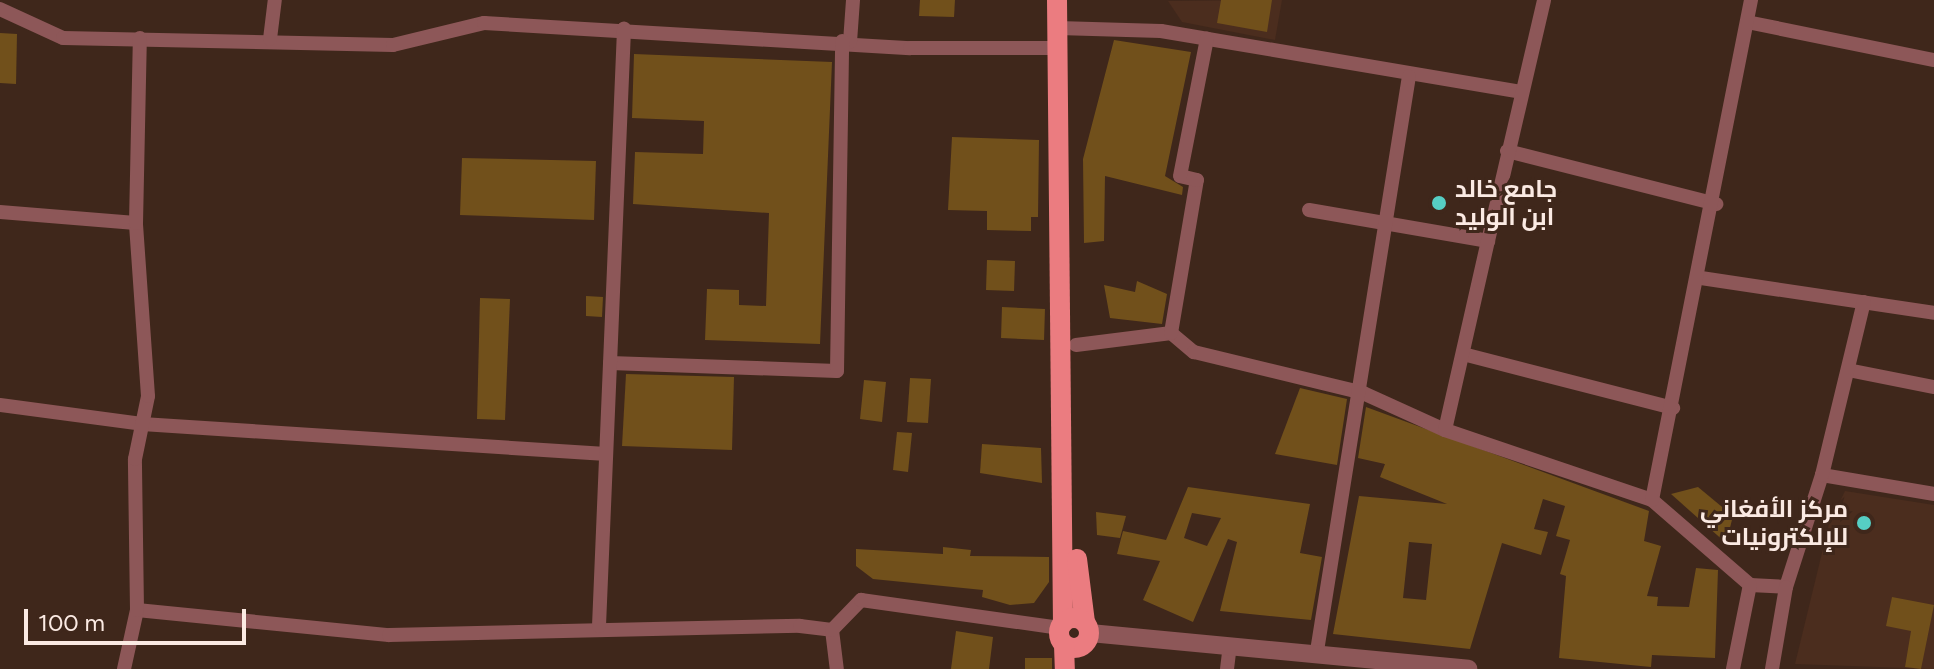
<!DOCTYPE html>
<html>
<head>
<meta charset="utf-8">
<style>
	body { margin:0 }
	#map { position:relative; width:1934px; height:669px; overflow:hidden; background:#3f271b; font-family:Figtree,Cairo,sans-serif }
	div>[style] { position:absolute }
	.built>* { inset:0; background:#4b2d1e }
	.building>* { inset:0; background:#71501b }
	.minor>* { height:14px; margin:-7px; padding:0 7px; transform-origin:7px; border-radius:7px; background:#8d5758 }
	.tertiary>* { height:18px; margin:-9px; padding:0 9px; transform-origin:9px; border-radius:9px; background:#8d5758 }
	.primary>* { height:20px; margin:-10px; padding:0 10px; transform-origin:10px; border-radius:10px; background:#eb7c80 }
	.primary>.ring { margin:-10px; padding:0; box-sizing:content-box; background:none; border:20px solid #eb7c80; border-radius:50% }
	.dots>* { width:22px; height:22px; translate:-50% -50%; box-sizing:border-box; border:4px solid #3f271b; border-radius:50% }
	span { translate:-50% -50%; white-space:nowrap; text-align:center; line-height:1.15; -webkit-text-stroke:6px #3f271b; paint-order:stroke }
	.poi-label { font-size:24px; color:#fbeae3; font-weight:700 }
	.left { translate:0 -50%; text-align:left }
	.right { translate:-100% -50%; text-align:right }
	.scale { position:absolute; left:24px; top:609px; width:222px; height:36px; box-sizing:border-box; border:4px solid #fbeae3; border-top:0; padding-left:10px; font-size:24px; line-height:28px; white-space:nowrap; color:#fbeae3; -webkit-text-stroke:6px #3f271b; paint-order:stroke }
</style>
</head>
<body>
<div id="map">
	<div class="built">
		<i style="clip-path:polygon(1282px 0,1275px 40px,1182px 22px,1168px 1px)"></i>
		<i style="clip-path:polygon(1845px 491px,1934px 505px,1934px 669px,1795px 664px,1829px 524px)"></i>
	</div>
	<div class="building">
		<i style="clip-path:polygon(920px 0,955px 0,954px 17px,919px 16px)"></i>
		<i style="clip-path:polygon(1221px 0,1272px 0,1267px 32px,1217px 23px)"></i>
		<i style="clip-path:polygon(0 33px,17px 34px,16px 84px,0 83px)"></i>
		<i style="clip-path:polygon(1114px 40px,1191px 52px,1165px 176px,1183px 187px,1182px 195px,1105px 176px,1104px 241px,1084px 243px,1083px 159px)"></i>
		<i style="clip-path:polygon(634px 54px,832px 62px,820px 344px,705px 340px,707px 289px,739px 290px,739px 305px,766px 306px,769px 213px,633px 204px,635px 152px,703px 154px,704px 121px,632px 118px)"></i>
		<i style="clip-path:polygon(952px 137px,1039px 140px,1038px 217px,1031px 217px,1031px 231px,987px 230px,987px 211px,948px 210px)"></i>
		<i style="clip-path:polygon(462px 158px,596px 161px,594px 220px,460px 215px)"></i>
		<i style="clip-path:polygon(987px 260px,1015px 261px,1014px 291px,986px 290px)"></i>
		<i style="clip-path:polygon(1137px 281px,1167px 294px,1162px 324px,1110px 318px,1104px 285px,1135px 292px)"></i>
		<i style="clip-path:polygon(586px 296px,603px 297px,602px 317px,586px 316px)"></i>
		<i style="clip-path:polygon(480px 298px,510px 299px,505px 420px,477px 419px)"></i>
		<i style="clip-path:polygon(1002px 307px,1045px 309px,1044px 340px,1001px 338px)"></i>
		<i style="clip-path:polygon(626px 374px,734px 377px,732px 450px,622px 446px)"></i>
		<i style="clip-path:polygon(910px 378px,931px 379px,928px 423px,907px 422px)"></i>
		<i style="clip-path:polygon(864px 380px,886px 382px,882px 422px,860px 419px)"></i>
		<i style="clip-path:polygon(1300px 388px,1347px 399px,1337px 465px,1275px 454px)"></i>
		<i style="clip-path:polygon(evenodd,1366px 407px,1649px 511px,1644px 541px,1661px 546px,1647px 596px,1658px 597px,1657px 606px,1689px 607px,1696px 568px,1718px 570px,1715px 658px,1652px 655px,1651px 667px,1559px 658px,1566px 576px,1560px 574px,1570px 540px,1556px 536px,1565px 506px,1543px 499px,1534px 529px,1548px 532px,1541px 555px,1502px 543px,1470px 649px,1333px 634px,1359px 496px,1447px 504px,1380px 477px,1385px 464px,1358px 458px,1366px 407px,1409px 542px,1432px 544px,1426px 600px,1403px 598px,1409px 542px)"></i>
		<i style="clip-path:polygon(897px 432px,912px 433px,908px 472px,893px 470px)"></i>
		<i style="clip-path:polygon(982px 444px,1041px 448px,1042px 483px,980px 473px)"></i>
		<i style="clip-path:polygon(evenodd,1188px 487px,1310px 504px,1300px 553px,1322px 557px,1311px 620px,1220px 611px,1237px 542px,1228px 539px,1193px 622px,1143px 600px,1160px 561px,1117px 554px,1123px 531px,1166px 540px,1188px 487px,1192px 513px,1221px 518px,1207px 546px,1184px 538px,1192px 513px)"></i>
		<i style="clip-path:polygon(1698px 487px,1733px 516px,1726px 543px,1671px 494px)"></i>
		<i style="clip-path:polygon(1096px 512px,1126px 516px,1120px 538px,1097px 535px)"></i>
		<i style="clip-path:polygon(943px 547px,971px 550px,970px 556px,1049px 557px,1049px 582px,1034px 603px,1010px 605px,982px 597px,983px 590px,873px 579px,856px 566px,856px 549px,943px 554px)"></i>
		<i style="clip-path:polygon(1892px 597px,1934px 605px,1921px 669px,1905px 667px,1911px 631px,1886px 626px)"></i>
		<i style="clip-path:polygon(956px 631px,993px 637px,989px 669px,951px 669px)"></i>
		<i style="clip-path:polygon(1025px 658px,1052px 658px,1052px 669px,1025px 669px)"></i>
	</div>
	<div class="minor">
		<i style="left:0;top:9px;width:69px;rotate:24.7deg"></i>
		<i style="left:63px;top:38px;width:330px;rotate:1.2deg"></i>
		<i style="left:393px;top:45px;width:94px;rotate:-13.6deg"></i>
		<i style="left:484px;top:23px;width:427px;rotate:3.4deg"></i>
		<i style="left:910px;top:48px;width:149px"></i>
		<i style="left:1747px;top:22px;width:191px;rotate:11.5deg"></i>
		<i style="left:1058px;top:28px;width:103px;rotate:1.7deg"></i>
		<i style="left:1161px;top:31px;width:365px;rotate:9.6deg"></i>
		<i style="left:270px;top:39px;width:39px;rotate:-83deg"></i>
		<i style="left:850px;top:42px;width:42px;rotate:-85.9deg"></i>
		<i style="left:1507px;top:151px;width:216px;rotate:14.2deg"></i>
		<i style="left:1309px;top:210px;width:182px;rotate:9.8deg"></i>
		<i style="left:1488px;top:241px;width:247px;rotate:-76.9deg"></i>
		<i style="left:0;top:212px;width:136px;rotate:4.6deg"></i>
		<i style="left:1701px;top:278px;width:236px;rotate:8.5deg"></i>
		<i style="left:1171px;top:333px;width:30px;rotate:40deg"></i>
		<i style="left:1194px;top:352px;width:174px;rotate:13.6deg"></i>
		<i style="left:1363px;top:393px;width:90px;rotate:24.3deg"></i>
		<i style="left:1445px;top:430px;width:219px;rotate:18.7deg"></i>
		<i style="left:1652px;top:500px;width:130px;rotate:40.9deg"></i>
		<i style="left:1750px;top:585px;width:36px;rotate:3deg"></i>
		<i style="left:1786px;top:587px;width:118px;rotate:-72.2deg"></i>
		<i style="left:1822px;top:475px;width:114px;rotate:9.6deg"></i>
		<i style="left:1076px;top:345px;width:96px;rotate:-7.2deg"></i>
		<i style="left:1171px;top:333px;width:155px;rotate:-80.4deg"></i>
		<i style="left:1197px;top:180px;width:17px;rotate:-167deg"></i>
		<i style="left:1180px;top:176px;width:140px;rotate:-78.9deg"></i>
		<i style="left:1463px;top:354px;width:217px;rotate:14.4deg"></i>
		<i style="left:610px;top:363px;width:227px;rotate:2deg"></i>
		<i style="left:837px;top:371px;width:330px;rotate:-89.1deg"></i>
		<i style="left:1848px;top:370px;width:88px;rotate:11.2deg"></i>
		<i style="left:0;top:405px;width:143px;rotate:7.6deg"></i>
		<i style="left:142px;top:424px;width:465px;rotate:3.7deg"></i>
		<i style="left:1445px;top:430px;width:194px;rotate:-77.2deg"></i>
		<i style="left:1822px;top:475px;width:178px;rotate:-76.4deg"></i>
		<i style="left:1652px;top:500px;width:510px;rotate:-78.8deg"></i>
		<i style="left:137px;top:610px;width:253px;rotate:5.7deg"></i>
		<i style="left:389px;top:635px;width:411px;rotate:-1.3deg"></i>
		<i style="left:800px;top:626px;width:32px;rotate:7deg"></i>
		<i style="left:832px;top:630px;width:39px;rotate:83deg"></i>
		<i style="left:599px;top:626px;width:598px;rotate:-87.6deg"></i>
		<i style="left:832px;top:630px;width:42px;rotate:-46deg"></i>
		<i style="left:861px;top:600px;width:201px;rotate:8deg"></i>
		<i style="left:1317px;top:651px;width:582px;rotate:-80.91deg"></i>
		<i style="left:124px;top:669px;width:60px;rotate:-77.6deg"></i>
		<i style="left:137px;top:610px;width:151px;rotate:-90.8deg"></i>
		<i style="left:135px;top:459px;width:64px;rotate:-78.3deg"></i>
		<i style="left:148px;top:396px;width:173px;rotate:-94deg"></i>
		<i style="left:136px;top:223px;width:185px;rotate:-88.8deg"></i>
		<i style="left:1227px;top:669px;width:23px;rotate:-83deg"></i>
		<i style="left:1733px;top:669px;width:86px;rotate:-78.6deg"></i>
		<i style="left:1772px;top:669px;width:83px;rotate:-80.3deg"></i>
	</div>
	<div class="tertiary">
		<i style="left:1090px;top:633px;width:380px;rotate:5.4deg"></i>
	</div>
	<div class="primary">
		<i style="left:1057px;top:0;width:623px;rotate:89.45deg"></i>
		<i style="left:1077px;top:559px;width:64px;rotate:82.8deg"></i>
		<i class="ring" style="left:1059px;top:618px;width:10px;height:10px"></i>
		<i style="left:1064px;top:645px;width:24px;rotate:88deg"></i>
	</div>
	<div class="dots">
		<i style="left:1439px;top:203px;background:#56cec4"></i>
		<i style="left:1864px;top:523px;background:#56cec4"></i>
	</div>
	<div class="poi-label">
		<span class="left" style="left:1455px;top:203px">جامع خالد<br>ابن الوليد</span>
		<span class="right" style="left:1848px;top:523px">مركز الأفغاني<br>للإلكترونيات</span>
	</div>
	<div class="scale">100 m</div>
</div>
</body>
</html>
